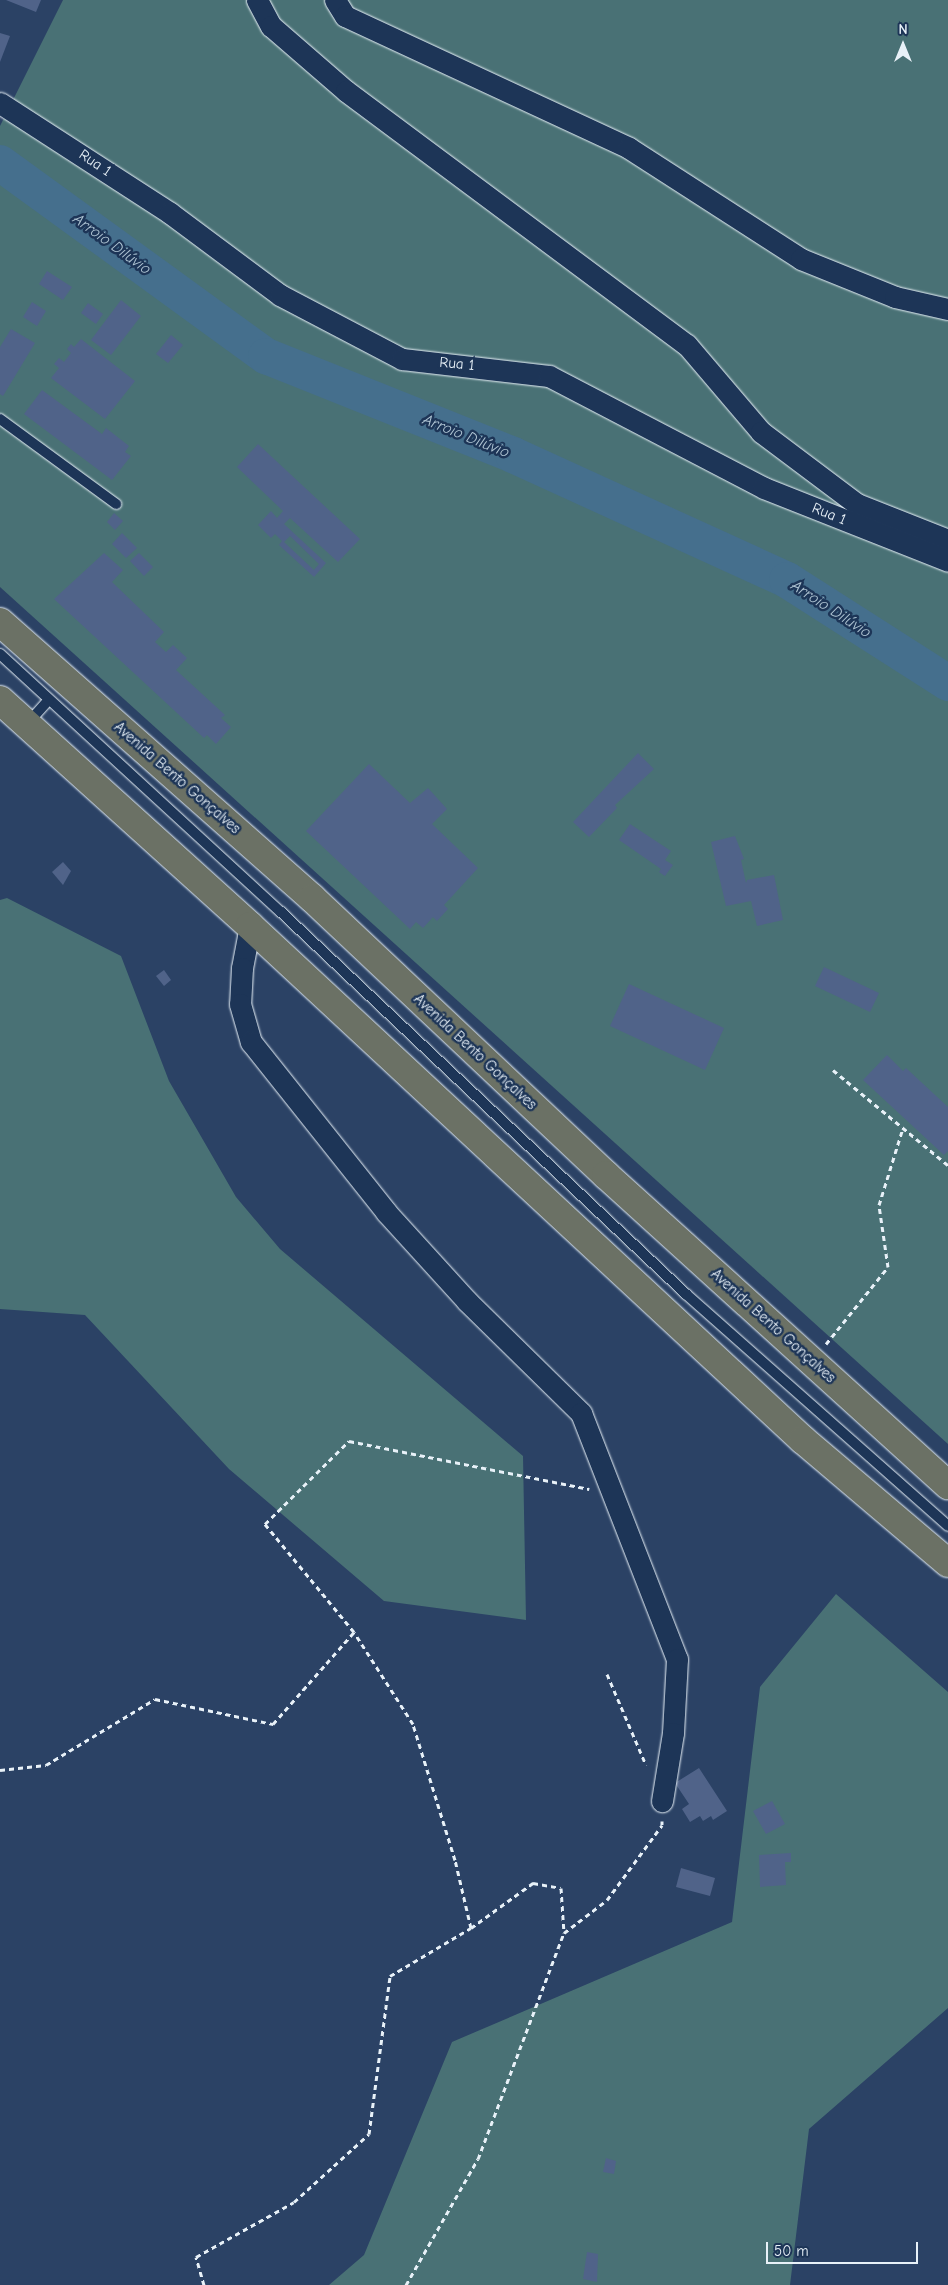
<!DOCTYPE html>
<html>
<head>
<meta charset="utf-8">
<style>
	body { margin:0 }
	#map { position:relative; width:948px; height:2285px; overflow:hidden; background:#2b4265; font-family:"Comic Neue",sans-serif }
	div>[style] { position:absolute }
	.green>* { inset:0; background:#497175 }
	.river>* { height:36px; margin:-18px; padding:0 18px; transform-origin:18px; border-radius:18px; background:#456f8d }
	.building>* { inset:0; background:#506389 }
	.path>* { height:3px; margin-top:-1.5px; transform-origin:0; background:repeating-linear-gradient(90deg,#e8f1f8 0 5px,transparent 0 9px) }
	.roads { filter:drop-shadow(0 0 1px #e8f1f8) drop-shadow(0 0 1px #e8f1f8) }
	.lane>* { height:10px; margin:-5px; padding:0 5px; transform-origin:5px; border-radius:5px; background:#1d3557 }
	.street>* { height:21px; margin:-10.5px; padding:0 10.5px; transform-origin:10.5px; border-radius:10.5px; background:#1d3557 }
	.primary>* { height:28px; margin:-14px; padding:0 14px; transform-origin:14px; border-radius:14px; background:#6b7165 }
	span { translate:-50% -50%; white-space:nowrap; text-align:center; line-height:1.15; -webkit-text-stroke:5px #1d3557; paint-order:stroke }
	.street-label { font-size:15px; color:#e8f1f8 }
	.water-label { font-size:16px; color:#afc4d3; font-style:italic }
	.north { position:absolute; left:878px; top:20px; width:50px; height:50px; -webkit-text-stroke:4px #1d3557; paint-order:stroke; rotate:0deg; font-size:14px; font-weight:700; line-height:20px; text-align:center; color:#e8f1f8 }
	.north::after { content:''; display:block; margin:auto; width:18px; height:22px; background:#e8f1f8; clip-path:polygon(50% 0,100% 100%,50% 72%,0 100%) }
	.scale { position:absolute; left:766px; top:2242px; width:152px; height:22px; box-sizing:border-box; border:2px solid #e8f1f8; border-top:0; padding-left:6px; font-size:15px; line-height:18px; white-space:nowrap; color:#e8f1f8; -webkit-text-stroke:4px #1d3557; paint-order:stroke }
</style>
</head>
<body>
<div id="map">
	<div class="green">
		<i style="clip-path:polygon(63px 0,948px 0,948px 1444px,0 587px,0 126px)"></i>
		<i style="clip-path:polygon(7px 898px,121px 956px,169px 1081px,236px 1197px,280px 1249px,523px 1456px,526px 1620px,384px 1601px,229px 1469px,85px 1315px,0 1309px,0 900px)"></i>
		<i style="clip-path:polygon(836px 1594px,948px 1692px,948px 2008px,809px 2129px,790px 2285px,329px 2285px,364px 2255px,452px 2042px,732px 1922px,760px 1687px)"></i>
	</div>
	<div class="river">
		<i style="left:0;top:163px;width:329px;rotate:36deg"></i>
		<i style="left:266px;top:356px;width:266px;rotate:21.8deg"></i>
		<i style="left:513px;top:455px;width:301px;rotate:24.5deg"></i>
		<i style="left:787px;top:580px;width:191px;rotate:32.6deg"></i>
	</div>
	<div class="building">
		<i style="clip-path:polygon(6px 0,41px 0,36px 12px)"></i>
		<i style="clip-path:polygon(0 33px,10px 36px,0 62px)"></i>
		<i style="clip-path:polygon(47px 271px,72px 287px,63px 300px,39px 284px)"></i>
		<i style="clip-path:polygon(121px 300px,141px 316px,111px 355px,91px 340px)"></i>
		<i style="clip-path:polygon(32px 302px,46px 311px,37px 326px,23px 317px)"></i>
		<i style="clip-path:polygon(88px 303px,103px 314px,96px 324px,81px 313px)"></i>
		<i style="clip-path:polygon(11px 329px,35px 343px,3px 396px,0 394px,0 347px)"></i>
		<i style="clip-path:polygon(171px 335px,183px 345px,168px 363px,156px 354px)"></i>
		<i style="clip-path:polygon(81px 339px,135px 381px,105px 419px,51px 378px,59px 368px,54px 364px,59px 358px,64px 362px,71px 353px,67px 349px,71px 344px,74px 347px)"></i>
		<i style="clip-path:polygon(42px 390px,102px 434px,106px 428px,129px 446px,125px 452px,131px 456px,112px 480px,24px 414px)"></i>
		<i style="clip-path:polygon(evenodd,258px 444px,360px 539px,338px 562px,290px 518px,284px 524px,326px 563px,314px 577px,279px 545px,282px 541px,275px 534px,271px 538px,258px 525px,271px 511px,277px 518px,283px 511px,237px 467px,258px 444px,290px 536px,319px 564px,314px 570px,284px 542px,290px 536px)"></i>
		<i style="clip-path:polygon(114px 513px,123px 521px,115px 530px,107px 522px)"></i>
		<i style="clip-path:polygon(122px 533px,137px 548px,126px 558px,112px 544px)"></i>
		<i style="clip-path:polygon(104px 553px,123px 570px,112px 582px,164px 632px,155px 642px,166px 652px,173px 645px,187px 658px,176px 670px,225px 715px,221px 718px,231px 727px,216px 744px,207px 735px,204px 738px,54px 599px)"></i>
		<i style="clip-path:polygon(139px 553px,153px 567px,144px 576px,130px 561px)"></i>
		<i style="clip-path:polygon(638px 753px,654px 769px,615px 805px,617px 808px,589px 837px,573px 822px)"></i>
		<i style="clip-path:polygon(369px 764px,410px 803px,428px 788px,447px 809px,432px 824px,478px 868px,444px 905px,448px 909px,437px 921px,433px 917px,423px 928px,416px 922px,410px 929px,306px 831px)"></i>
		<i style="clip-path:polygon(630px 824px,671px 851px,665px 860px,673px 865px,665px 876px,659px 872px,661px 869px,619px 840px)"></i>
		<i style="clip-path:polygon(735px 836px,744px 859px,741px 860px,746px 883px,747px 880px,774px 875px,783px 920px,757px 926px,751px 901px,726px 906px,711px 842px)"></i>
		<i style="clip-path:polygon(63px 862px,71px 871px,63px 885px,52px 872px)"></i>
		<i style="clip-path:polygon(824px 967px,879px 993px,870px 1012px,815px 986px)"></i>
		<i style="clip-path:polygon(164px 970px,171px 980px,164px 986px,156px 976px)"></i>
		<i style="clip-path:polygon(629px 984px,724px 1028px,705px 1070px,610px 1026px)"></i>
		<i style="clip-path:polygon(887px 1055px,903px 1071px,906px 1068px,948px 1107px,948px 1151px,944px 1155px,863px 1080px)"></i>
		<i style="clip-path:polygon(699px 1768px,727px 1811px,713px 1820px,711px 1816px,703px 1821px,700px 1816px,690px 1822px,682px 1809px,689px 1804px,675px 1783px)"></i>
		<i style="clip-path:polygon(772px 1801px,785px 1824px,766px 1834px,753px 1811px)"></i>
		<i style="clip-path:polygon(791px 1853px,791px 1862px,785px 1862px,786px 1885px,760px 1887px,759px 1855px)"></i>
		<i style="clip-path:polygon(681px 1868px,715px 1878px,710px 1896px,676px 1887px)"></i>
		<i style="clip-path:polygon(606px 2158px,616px 2161px,614px 2174px,603px 2172px)"></i>
		<i style="clip-path:polygon(587px 2252px,598px 2254px,597px 2282px,583px 2279px)"></i>
	</div>
	<div class="path">
		<i style="left:833px;top:1070px;width:149px;rotate:39.6deg"></i>
		<i style="left:826px;top:1344px;width:99px;rotate:-51.2deg"></i>
		<i style="left:888px;top:1267px;width:63px;rotate:-98.3deg"></i>
		<i style="left:879px;top:1205px;width:81px;rotate:-72.7deg"></i>
		<i style="left:607px;top:1674px;width:99px;rotate:66.8deg"></i>
		<i style="left:0;top:1770px;width:46px;rotate:-6.2deg"></i>
		<i style="left:46px;top:1765px;width:127px;rotate:-31.2deg"></i>
		<i style="left:155px;top:1699px;width:121px;rotate:12deg"></i>
		<i style="left:273px;top:1724px;width:123px;rotate:-48.6deg"></i>
		<i style="left:471px;top:1928px;width:70px;rotate:-103.2deg"></i>
		<i style="left:455px;top:1860px;width:142px;rotate:-107.2deg"></i>
		<i style="left:413px;top:1724px;width:109px;rotate:-122.7deg"></i>
		<i style="left:354px;top:1632px;width:140px;rotate:-129.5deg"></i>
		<i style="left:265px;top:1524px;width:118px;rotate:-44.7deg"></i>
		<i style="left:349px;top:1441px;width:245px;rotate:11.3deg"></i>
		<i style="left:204px;top:2285px;width:29px;rotate:-106deg"></i>
		<i style="left:196px;top:2257px;width:112px;rotate:-29.3deg"></i>
		<i style="left:294px;top:2202px;width:101px;rotate:-42.2deg"></i>
		<i style="left:369px;top:2134px;width:159px;rotate:-82.4deg"></i>
		<i style="left:390px;top:1976px;width:94px;rotate:-30.7deg"></i>
		<i style="left:471px;top:1928px;width:77px;rotate:-36deg"></i>
		<i style="left:533px;top:1883px;width:28px;rotate:10deg"></i>
		<i style="left:561px;top:1888px;width:45px;rotate:86.2deg"></i>
		<i style="left:564px;top:1933px;width:54px;rotate:-37.5deg"></i>
		<i style="left:607px;top:1900px;width:93px;rotate:-53.7deg"></i>
		<i style="left:662px;top:1825px;width:4px;rotate:-90deg"></i>
		<i style="left:406px;top:2285px;width:145px;rotate:-60.3deg"></i>
		<i style="left:478px;top:2159px;width:242px;rotate:-69.2deg"></i>
	</div>
	<div class="roads">
		<div class="lane">
			<i style="left:0;top:419px;width:144px;rotate:36.2deg"></i>
			<i style="left:0;top:654px;width:381px;rotate:42.6deg"></i>
			<i style="left:281px;top:912px;width:557px;rotate:43.33deg"></i>
			<i style="left:686px;top:1294px;width:350px;rotate:41.5deg"></i>
			<i style="left:28px;top:723px;width:31px;rotate:-48deg"></i>
		</div>
		<div class="street">
			<i style="left:257px;top:0;width:30px;rotate:62deg"></i>
			<i style="left:271px;top:26px;width:99px;rotate:40.9deg"></i>
			<i style="left:346px;top:91px;width:425px;rotate:36.7deg"></i>
			<i style="left:687px;top:345px;width:114px;rotate:49.6deg"></i>
			<i style="left:761px;top:432px;width:120px;rotate:36.9deg"></i>
			<i style="left:857px;top:504px;width:98px;rotate:21.6deg"></i>
			<i style="left:335px;top:0;width:19px;rotate:58deg"></i>
			<i style="left:345px;top:16px;width:313px;rotate:24.9deg"></i>
			<i style="left:629px;top:148px;width:205px;rotate:32.8deg"></i>
			<i style="left:801px;top:259px;width:101px;rotate:22deg"></i>
			<i style="left:895px;top:297px;width:54px;rotate:12.8deg"></i>
			<i style="left:0;top:103px;width:202px;rotate:32.9deg"></i>
			<i style="left:170px;top:213px;width:137px;rotate:36.7deg"></i>
			<i style="left:280px;top:295px;width:138px;rotate:27.7deg"></i>
			<i style="left:402px;top:359px;width:148px;rotate:6.6deg"></i>
			<i style="left:549px;top:376px;width:242px;rotate:27.5deg"></i>
			<i style="left:764px;top:488px;width:198px;rotate:21.6deg"></i>
			<i style="left:250px;top:926px;width:43px;rotate:100.8deg"></i>
			<i style="left:242px;top:968px;width:36px;rotate:93deg"></i>
			<i style="left:240px;top:1004px;width:40px;rotate:74deg"></i>
			<i style="left:251px;top:1042px;width:217px;rotate:51.5deg"></i>
			<i style="left:386px;top:1212px;width:120px;rotate:47.7deg"></i>
			<i style="left:467px;top:1301px;width:160px;rotate:44.5deg"></i>
			<i style="left:581px;top:1413px;width:264px;rotate:68.7deg"></i>
			<i style="left:677px;top:1659px;width:74px;rotate:93.1deg"></i>
			<i style="left:673px;top:1733px;width:69px;rotate:99.2deg"></i>
		</div>
		<div class="primary">
			<i style="left:0;top:622px;width:417px;rotate:41.5deg"></i>
			<i style="left:312px;top:898px;width:404px;rotate:43.3deg"></i>
			<i style="left:606px;top:1175px;width:462px;rotate:42.2deg"></i>
			<i style="left:0;top:700px;width:337px;rotate:42.1deg"></i>
			<i style="left:250px;top:926px;width:755px;rotate:42.91deg"></i>
			<i style="left:803px;top:1440px;width:190px;rotate:40.3deg"></i>
		</div>
	</div>
	<div class="street-label">
		<span style="left:95px;top:163px;rotate:34deg">Rua 1</span>
		<span style="left:457px;top:364px;rotate:5deg">Rua 1</span>
		<span style="left:829px;top:514px;rotate:22deg">Rua 1</span>
		<span style="left:177px;top:778px;rotate:41deg">Avenida Bento Gonçalves</span>
		<span style="left:475px;top:1052px;rotate:43deg">Avenida Bento Gonçalves</span>
		<span style="left:773px;top:1326px;rotate:42deg">Avenida Bento Gonçalves</span>
	</div>
	<div class="water-label">
		<span style="left:112px;top:244px;rotate:36deg">Arroio Dilúvio</span>
		<span style="left:466px;top:436px;rotate:22deg">Arroio Dilúvio</span>
		<span style="left:831px;top:609px;rotate:33deg">Arroio Dilúvio</span>
	</div>
	<div class="north">N</div>
	<div class="scale">50 m</div>
</div>
</body>
</html>
